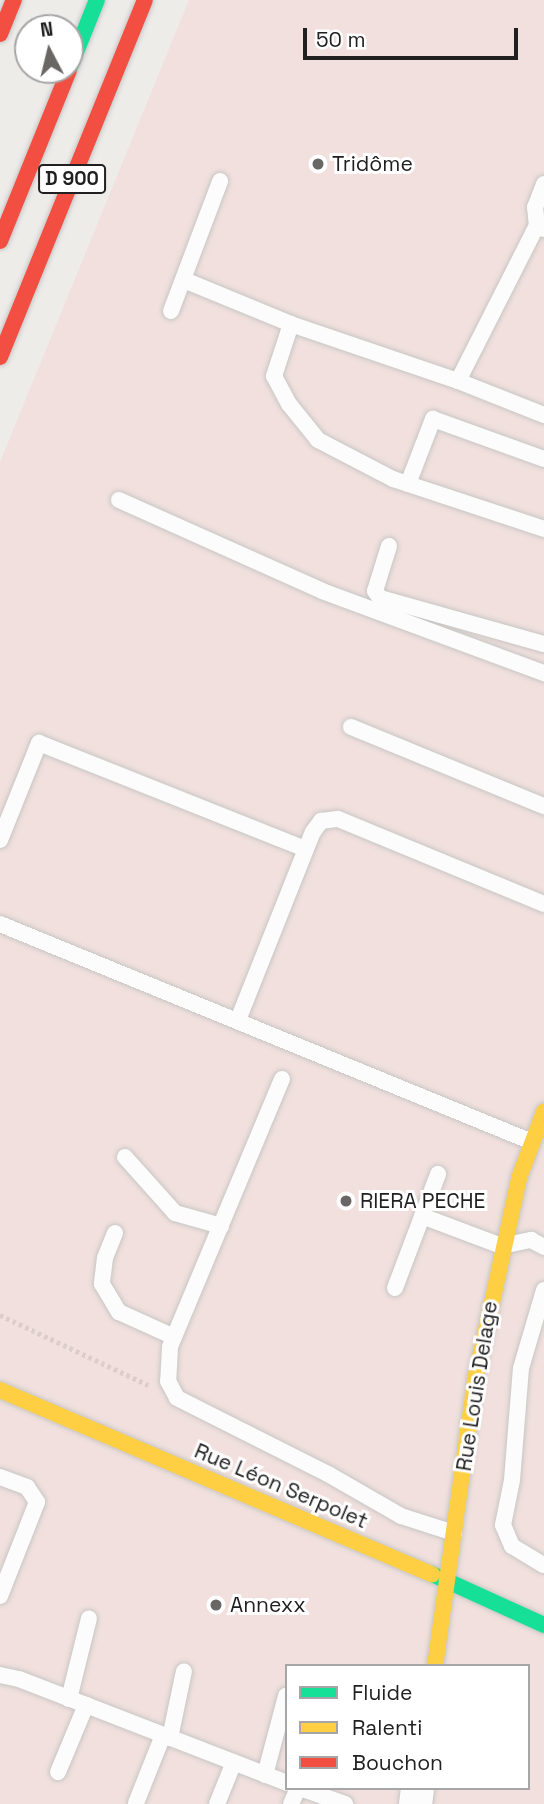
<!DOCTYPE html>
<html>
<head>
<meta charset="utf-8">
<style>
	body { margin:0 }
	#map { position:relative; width:544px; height:1804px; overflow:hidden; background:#eeece9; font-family:"Space Grotesk",sans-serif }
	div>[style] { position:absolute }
	.commercial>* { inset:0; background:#f1e0dd }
	.path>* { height:4.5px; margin-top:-2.25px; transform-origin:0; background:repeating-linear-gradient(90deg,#dccdca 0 3.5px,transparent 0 7px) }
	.roads { filter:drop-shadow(0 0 2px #c7c6c5) drop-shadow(0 0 2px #c7c6c5) }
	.lane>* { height:16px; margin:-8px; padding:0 8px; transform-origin:8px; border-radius:8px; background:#fcfcfc }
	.street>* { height:33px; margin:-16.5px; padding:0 16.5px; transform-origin:16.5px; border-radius:16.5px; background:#fcfcfc }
	.fast>* { height:16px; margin:-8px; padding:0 8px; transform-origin:8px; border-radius:8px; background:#16e098 }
	.slow>* { height:16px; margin:-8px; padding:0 8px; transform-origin:8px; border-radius:8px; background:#ffcf43 }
	.jam>* { height:16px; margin:-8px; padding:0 8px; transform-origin:8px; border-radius:8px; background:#f24e42 }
	.dots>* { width:19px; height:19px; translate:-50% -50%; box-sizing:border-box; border:4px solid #fff; border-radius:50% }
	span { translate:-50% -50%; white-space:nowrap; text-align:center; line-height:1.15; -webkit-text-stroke:6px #fff; paint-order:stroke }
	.shield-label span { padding:2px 5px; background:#fff; border:2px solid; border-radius:5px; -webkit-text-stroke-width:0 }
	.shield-label { font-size:19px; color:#202020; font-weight:700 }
	.poi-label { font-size:21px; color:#202020 }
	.left { translate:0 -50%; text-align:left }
	.street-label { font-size:21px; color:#202020 }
	.legend { position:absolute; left:285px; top:1664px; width:245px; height:126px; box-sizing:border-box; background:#fff; border:2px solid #a6a6a6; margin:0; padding:9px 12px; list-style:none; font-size:21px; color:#202020 }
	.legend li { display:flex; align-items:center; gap:14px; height:35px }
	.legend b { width:35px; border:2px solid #a6a6a6 }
	.north { position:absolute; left:14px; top:14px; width:70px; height:70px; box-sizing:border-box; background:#fff; border:2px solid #a6a6a6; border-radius:50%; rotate:353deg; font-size:19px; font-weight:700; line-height:28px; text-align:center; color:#202020 }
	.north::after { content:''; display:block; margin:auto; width:24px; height:32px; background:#686766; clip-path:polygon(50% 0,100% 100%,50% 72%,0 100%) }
	.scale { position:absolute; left:303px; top:28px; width:215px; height:32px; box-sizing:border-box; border:4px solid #202020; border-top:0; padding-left:9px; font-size:21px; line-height:24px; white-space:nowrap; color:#202020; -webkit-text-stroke:5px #fff; paint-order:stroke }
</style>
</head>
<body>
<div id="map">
	<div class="commercial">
		<i style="clip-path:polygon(evenodd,189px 0,544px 0,544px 1804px,0 1804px,0 462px,189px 0,287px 1666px,528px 1666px,528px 1788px,287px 1788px,287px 1666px)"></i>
	</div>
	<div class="path">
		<i style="left:0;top:1315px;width:164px;rotate:25.3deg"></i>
	</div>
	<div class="roads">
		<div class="lane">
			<i style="left:544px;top:184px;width:25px;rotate:111deg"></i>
			<i style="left:535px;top:207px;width:18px;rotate:84deg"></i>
			<i style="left:537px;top:225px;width:8px;rotate:30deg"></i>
			<i style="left:184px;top:280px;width:116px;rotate:22.4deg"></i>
			<i style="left:171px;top:311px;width:139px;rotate:-69.3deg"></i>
			<i style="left:458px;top:381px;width:175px;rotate:-63.1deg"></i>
			<i style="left:544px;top:415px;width:92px;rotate:-158.4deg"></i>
			<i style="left:458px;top:381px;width:176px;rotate:-161.2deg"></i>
			<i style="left:291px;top:324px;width:55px;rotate:108.1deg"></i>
			<i style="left:274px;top:376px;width:32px;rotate:62deg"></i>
			<i style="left:289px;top:404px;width:46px;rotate:51.1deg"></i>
			<i style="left:318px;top:440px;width:85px;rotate:27.5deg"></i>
			<i style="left:393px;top:479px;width:159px;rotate:18.3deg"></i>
			<i style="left:408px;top:484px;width:70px;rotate:-69deg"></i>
			<i style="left:433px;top:419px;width:118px;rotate:19.8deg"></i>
			<i style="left:119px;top:500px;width:222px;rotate:24.1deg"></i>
			<i style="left:322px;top:591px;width:237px;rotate:20.3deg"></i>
			<i style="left:389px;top:546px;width:47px;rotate:107.3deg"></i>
			<i style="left:375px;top:591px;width:9px;rotate:54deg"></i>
			<i style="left:380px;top:598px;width:170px;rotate:15.7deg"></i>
			<i style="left:351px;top:727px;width:209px;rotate:22.3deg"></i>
			<i style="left:0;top:840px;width:105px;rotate:-68.1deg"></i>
			<i style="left:39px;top:743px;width:287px;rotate:21.7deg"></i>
			<i style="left:0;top:924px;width:575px;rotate:22.28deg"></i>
			<i style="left:238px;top:1020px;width:202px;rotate:-68.3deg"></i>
			<i style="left:313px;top:832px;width:14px;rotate:-54deg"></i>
			<i style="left:321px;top:821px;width:17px;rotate:-7deg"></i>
			<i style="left:338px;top:819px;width:223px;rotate:22.4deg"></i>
			<i style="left:282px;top:1079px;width:290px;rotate:112.7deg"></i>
			<i style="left:170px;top:1347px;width:34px;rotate:93deg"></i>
			<i style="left:168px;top:1381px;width:19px;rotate:62deg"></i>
			<i style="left:177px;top:1398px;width:169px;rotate:26.7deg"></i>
			<i style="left:328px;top:1474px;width:84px;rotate:29.9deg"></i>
			<i style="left:401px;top:1516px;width:56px;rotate:17.8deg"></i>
			<i style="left:125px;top:1157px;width:75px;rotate:48.2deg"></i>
			<i style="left:175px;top:1213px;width:48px;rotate:15.8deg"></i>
			<i style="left:422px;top:1216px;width:85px;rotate:20.6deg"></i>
			<i style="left:502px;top:1246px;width:30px;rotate:-12deg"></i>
			<i style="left:531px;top:1240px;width:15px;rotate:28deg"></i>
			<i style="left:115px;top:1233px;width:27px;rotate:112deg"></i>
			<i style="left:105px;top:1258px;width:26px;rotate:97deg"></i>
			<i style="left:102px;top:1284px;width:33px;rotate:59deg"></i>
			<i style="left:119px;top:1312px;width:60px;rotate:24.4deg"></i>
			<i style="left:395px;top:1288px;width:122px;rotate:-69.3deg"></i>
			<i style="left:544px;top:1290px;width:81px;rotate:106.4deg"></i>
			<i style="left:521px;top:1368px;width:112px;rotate:94.6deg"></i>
			<i style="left:512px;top:1480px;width:46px;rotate:101.3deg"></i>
			<i style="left:503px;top:1525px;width:23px;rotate:67deg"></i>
			<i style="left:512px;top:1546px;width:37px;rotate:31deg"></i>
			<i style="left:0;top:1477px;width:29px;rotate:20deg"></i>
			<i style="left:27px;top:1487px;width:18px;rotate:56deg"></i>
			<i style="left:37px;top:1502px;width:101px;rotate:111.5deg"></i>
			<i style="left:0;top:1675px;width:19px;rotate:12deg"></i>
			<i style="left:19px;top:1679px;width:287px;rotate:21.2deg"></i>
			<i style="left:69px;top:1699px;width:83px;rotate:-76.1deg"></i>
			<i style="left:170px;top:1738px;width:68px;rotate:-78.2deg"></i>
			<i style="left:58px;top:1772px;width:73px;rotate:-67.3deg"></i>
			<i style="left:265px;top:1775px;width:82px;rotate:-75.1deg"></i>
			<i style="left:300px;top:1788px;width:48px;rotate:19.6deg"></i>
			<i style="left:136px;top:1803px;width:73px;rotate:-68.3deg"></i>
			<i style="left:217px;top:1804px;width:45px;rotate:-68deg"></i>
			<i style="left:291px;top:1804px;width:17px;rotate:-66deg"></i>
		</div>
		<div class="street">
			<i style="left:415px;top:1804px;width:16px;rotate:-83deg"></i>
		</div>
		<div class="fast">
			<i style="left:70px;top:67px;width:72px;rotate:-68.1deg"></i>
			<i style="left:432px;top:1574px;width:123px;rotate:24.5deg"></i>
		</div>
		<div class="slow">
			<i style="left:0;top:1390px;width:470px;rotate:23.1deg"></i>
			<i style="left:435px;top:1666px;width:293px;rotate:-82deg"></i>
			<i style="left:476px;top:1376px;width:203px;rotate:-77.7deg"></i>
			<i style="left:519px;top:1178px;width:71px;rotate:-69.3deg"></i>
		</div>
		<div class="jam">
			<i style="left:0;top:34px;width:37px;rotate:-68deg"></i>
			<i style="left:0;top:241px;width:184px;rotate:-68deg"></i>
			<i style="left:0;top:357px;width:385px;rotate:-67.9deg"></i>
		</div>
	</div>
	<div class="dots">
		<i style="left:318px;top:164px;background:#686766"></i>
		<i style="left:346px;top:1201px;background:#686766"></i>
		<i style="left:216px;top:1605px;background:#686766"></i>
	</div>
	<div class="shield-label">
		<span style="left:72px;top:179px">D 900</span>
	</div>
	<div class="poi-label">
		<span class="left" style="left:332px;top:164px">Tridôme</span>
		<span class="left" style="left:360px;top:1201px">RIERA PECHE</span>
		<span class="left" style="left:230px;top:1605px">Annexx</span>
	</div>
	<div class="street-label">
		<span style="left:477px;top:1386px;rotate:-81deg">Rue Louis Delage</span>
		<span style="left:281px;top:1486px;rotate:23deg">Rue Léon Serpolet</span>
	</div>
	<ul class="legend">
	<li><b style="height:9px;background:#16e098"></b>Fluide</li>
	<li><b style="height:9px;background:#ffcf43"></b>Ralenti</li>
	<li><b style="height:9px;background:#f24e42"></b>Bouchon</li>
	</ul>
	<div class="north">N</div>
	<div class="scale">50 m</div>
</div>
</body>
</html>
